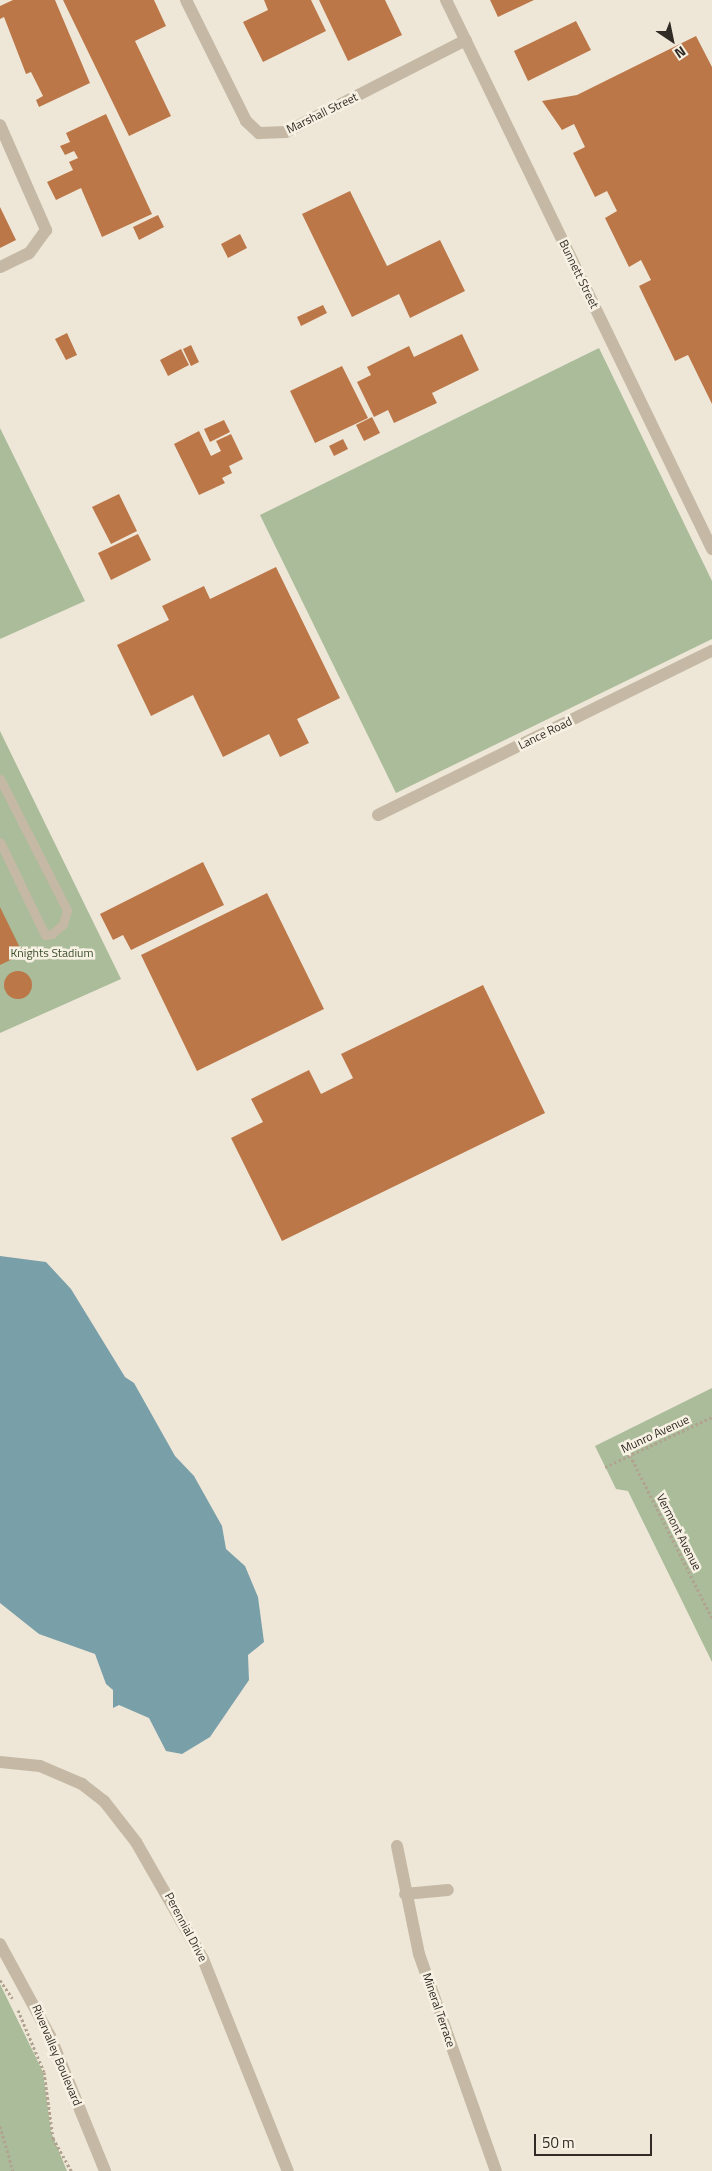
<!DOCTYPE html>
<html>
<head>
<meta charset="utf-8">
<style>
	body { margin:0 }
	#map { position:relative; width:712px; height:2171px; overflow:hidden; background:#eee7d8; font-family:"Titillium Web",sans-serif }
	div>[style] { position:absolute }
	.green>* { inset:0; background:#aabc99 }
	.water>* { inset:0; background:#799fa9 }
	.building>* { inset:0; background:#bc7748 }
	.round { border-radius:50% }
	.path>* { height:3px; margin-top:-1.5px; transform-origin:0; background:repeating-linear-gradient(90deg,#b1a38f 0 2.5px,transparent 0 5px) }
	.service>* { height:9px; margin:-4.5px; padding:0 4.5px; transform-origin:4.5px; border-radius:4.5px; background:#c5b9a5 }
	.minor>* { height:12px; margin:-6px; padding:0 6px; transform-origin:6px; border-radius:6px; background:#c5b9a5 }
	.tertiary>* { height:12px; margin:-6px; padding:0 6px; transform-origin:6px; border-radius:6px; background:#c5b9a5 }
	span { translate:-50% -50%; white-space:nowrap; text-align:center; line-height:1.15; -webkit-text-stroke:5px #f7f1e3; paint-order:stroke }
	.street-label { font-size:12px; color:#312b25 }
	.park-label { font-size:12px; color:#3b4e2b }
	.north { position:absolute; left:647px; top:15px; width:50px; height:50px; -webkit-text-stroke:4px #f7f1e3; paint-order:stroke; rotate:146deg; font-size:14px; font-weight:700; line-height:20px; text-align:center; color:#312b25 }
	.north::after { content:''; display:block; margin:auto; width:18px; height:22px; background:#312b25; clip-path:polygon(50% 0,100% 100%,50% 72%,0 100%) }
	.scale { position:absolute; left:534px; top:2134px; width:118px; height:22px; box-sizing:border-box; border:2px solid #312b25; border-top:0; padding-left:6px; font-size:15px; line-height:18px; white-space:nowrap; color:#312b25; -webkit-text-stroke:4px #f7f1e3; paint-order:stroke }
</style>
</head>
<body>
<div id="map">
	<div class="green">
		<i style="clip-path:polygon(599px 348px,712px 581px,712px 639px,396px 793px,260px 515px)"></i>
		<i style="clip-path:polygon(0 428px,85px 601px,0 639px)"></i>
		<i style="clip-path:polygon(0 731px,121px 979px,0 1033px)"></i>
		<i style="clip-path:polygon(712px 1388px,712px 1662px,628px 1491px,616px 1489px,595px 1446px)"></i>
		<i style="clip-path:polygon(0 1984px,43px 2072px,51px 2132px,67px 2171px,0 2171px)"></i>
	</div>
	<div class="water">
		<i style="clip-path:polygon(0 1256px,46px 1262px,71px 1289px,125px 1377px,134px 1383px,175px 1456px,194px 1476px,222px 1526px,226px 1549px,245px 1566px,258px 1597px,264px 1642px,248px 1655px,249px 1680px,210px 1737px,182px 1754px,166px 1751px,149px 1718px,119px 1705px,113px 1708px,113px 1690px,106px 1684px,95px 1654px,39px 1634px,0 1603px)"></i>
	</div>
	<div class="building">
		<i style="clip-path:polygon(13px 0,55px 0,90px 83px,39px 107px,36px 100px,43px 96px,31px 72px,26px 74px,4px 17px,0 19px,0 6px)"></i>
		<i style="clip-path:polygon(63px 0,154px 0,166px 26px,135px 41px,171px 116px,129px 136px)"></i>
		<i style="clip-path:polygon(264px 0,311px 0,326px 31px,263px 62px,243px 22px,268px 10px)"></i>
		<i style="clip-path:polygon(319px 0,385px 0,402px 35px,348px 61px)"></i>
		<i style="clip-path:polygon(490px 0,534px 0,498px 17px)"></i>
		<i style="clip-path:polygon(576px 21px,591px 50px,528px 81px,514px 51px)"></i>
		<i style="clip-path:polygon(696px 36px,712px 67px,712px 404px,688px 355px,675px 361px,639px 286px,651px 280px,641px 260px,629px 267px,605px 218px,617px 211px,607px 191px,595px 197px,573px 153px,585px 147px,574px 124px,562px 130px,542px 101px,577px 95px)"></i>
		<i style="clip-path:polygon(106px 114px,152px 214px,102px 237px,81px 188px,56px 200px,47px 182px,73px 170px,69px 162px,78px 158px,74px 151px,65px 155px,60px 146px,70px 142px,66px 133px)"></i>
		<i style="clip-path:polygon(350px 191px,387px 266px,440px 240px,465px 291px,410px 318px,399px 294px,352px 317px,302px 214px)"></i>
		<i style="clip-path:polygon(0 207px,16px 240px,0 248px)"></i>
		<i style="clip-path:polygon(158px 215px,164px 227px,139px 240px,133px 227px)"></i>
		<i style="clip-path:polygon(240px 234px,247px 248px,228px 258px,221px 244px)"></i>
		<i style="clip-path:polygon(323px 305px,327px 313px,301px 326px,297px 317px)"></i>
		<i style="clip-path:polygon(67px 333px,77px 355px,66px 360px,55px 339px)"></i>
		<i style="clip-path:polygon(462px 334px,479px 370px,432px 393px,437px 403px,394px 423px,388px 410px,374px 417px,357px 382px,371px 375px,367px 367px,409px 346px,414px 357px)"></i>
		<i style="clip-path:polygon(191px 345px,199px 362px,191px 366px,183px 349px)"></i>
		<i style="clip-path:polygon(181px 349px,189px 365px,168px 376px,160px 360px)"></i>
		<i style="clip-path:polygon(342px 366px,368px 418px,315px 443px,290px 391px)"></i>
		<i style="clip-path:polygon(372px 417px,380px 433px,364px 441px,356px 425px)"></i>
		<i style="clip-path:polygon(224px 420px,230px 432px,210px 442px,204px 429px)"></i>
		<i style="clip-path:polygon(199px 431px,211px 456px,221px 451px,216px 441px,231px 434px,243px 459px,229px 466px,232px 473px,222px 478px,225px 483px,199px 495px,174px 444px)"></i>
		<i style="clip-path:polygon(343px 439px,348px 449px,334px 456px,329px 446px)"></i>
		<i style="clip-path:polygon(119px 494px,137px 531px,111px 544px,92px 507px)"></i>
		<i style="clip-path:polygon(138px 534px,151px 560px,111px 580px,98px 553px)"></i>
		<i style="clip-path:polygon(276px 567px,340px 698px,297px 719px,309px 743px,280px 757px,269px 734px,223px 757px,193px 695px,151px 716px,117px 645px,169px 620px,162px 606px,204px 586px,210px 599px)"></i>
		<i style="clip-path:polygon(203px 862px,224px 905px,131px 950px,123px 935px,113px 940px,100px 914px)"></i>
		<i style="clip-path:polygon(267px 893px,324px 1009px,197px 1071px,141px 955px)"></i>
		<i style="clip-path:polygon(0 907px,23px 954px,0 965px)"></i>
		<i class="round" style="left:4px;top:971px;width:28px;height:28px"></i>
		<i style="clip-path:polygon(483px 985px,545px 1113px,282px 1241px,231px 1138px,263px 1122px,251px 1099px,309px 1070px,321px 1094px,353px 1078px,341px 1054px)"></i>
	</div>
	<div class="path">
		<i style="left:630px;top:1455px;width:182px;rotate:63.3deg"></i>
		<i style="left:605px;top:1467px;width:118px;rotate:-25deg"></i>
		<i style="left:0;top:1980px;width:22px;rotate:56deg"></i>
		<i style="left:18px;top:2010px;width:67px;rotate:67.2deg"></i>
		<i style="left:44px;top:2072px;width:67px;rotate:82.2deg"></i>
		<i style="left:53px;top:2138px;width:38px;rotate:61deg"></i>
		<i style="left:0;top:2126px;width:47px;rotate:73.9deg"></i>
	</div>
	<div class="service">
		<i style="left:0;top:779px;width:147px;rotate:62.9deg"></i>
		<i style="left:67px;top:910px;width:15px;rotate:106deg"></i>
		<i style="left:63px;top:924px;width:15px;rotate:138deg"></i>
		<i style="left:52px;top:934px;width:7px;rotate:172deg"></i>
		<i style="left:45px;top:935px;width:103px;rotate:-115.8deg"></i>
	</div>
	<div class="minor">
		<i style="left:186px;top:0;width:135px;rotate:63.6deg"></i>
		<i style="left:246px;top:121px;width:18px;rotate:43deg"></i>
		<i style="left:259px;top:133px;width:27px;rotate:-2deg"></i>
		<i style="left:286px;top:132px;width:202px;rotate:-27.1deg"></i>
		<i style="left:446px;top:0;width:610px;rotate:64.15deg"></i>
		<i style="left:0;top:125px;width:115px;rotate:66.3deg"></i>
		<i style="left:46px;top:230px;width:29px;rotate:126deg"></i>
		<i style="left:29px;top:253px;width:32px;rotate:154deg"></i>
		<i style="left:378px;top:815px;width:372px;rotate:-26.2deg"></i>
		<i style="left:0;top:1762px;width:40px;rotate:5.7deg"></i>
		<i style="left:40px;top:1766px;width:46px;rotate:23.2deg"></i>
		<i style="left:82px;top:1784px;width:28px;rotate:38deg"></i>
		<i style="left:104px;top:1801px;width:52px;rotate:52deg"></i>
		<i style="left:136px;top:1842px;width:135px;rotate:60.2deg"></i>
		<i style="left:203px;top:1959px;width:228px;rotate:68.2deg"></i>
		<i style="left:397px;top:1846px;width:110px;rotate:78.5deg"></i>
		<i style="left:419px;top:1954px;width:230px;rotate:70.5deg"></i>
		<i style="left:405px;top:1894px;width:43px;rotate:-5.3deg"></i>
	</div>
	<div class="tertiary">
		<i style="left:0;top:1944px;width:105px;rotate:61.5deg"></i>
		<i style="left:50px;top:2036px;width:146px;rotate:67.8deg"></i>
	</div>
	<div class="street-label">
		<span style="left:322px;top:113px;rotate:-26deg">Marshall Street</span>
		<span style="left:579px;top:274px;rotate:64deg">Bunnett Street</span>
		<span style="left:545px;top:733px;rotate:-26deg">Lance Road</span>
		<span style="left:655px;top:1434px;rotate:-25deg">Munro Avenue</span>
		<span style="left:679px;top:1532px;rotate:63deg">Vermont Avenue</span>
		<span style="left:186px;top:1927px;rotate:62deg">Perennial Drive</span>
		<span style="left:439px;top:2010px;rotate:71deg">Mineral Terrace</span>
		<span style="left:57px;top:2055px;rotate:67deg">Rivervalley Boulevard</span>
	</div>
	<div class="park-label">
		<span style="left:52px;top:953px">Knights Stadium</span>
	</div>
	<div class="north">N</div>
	<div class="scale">50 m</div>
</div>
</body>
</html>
